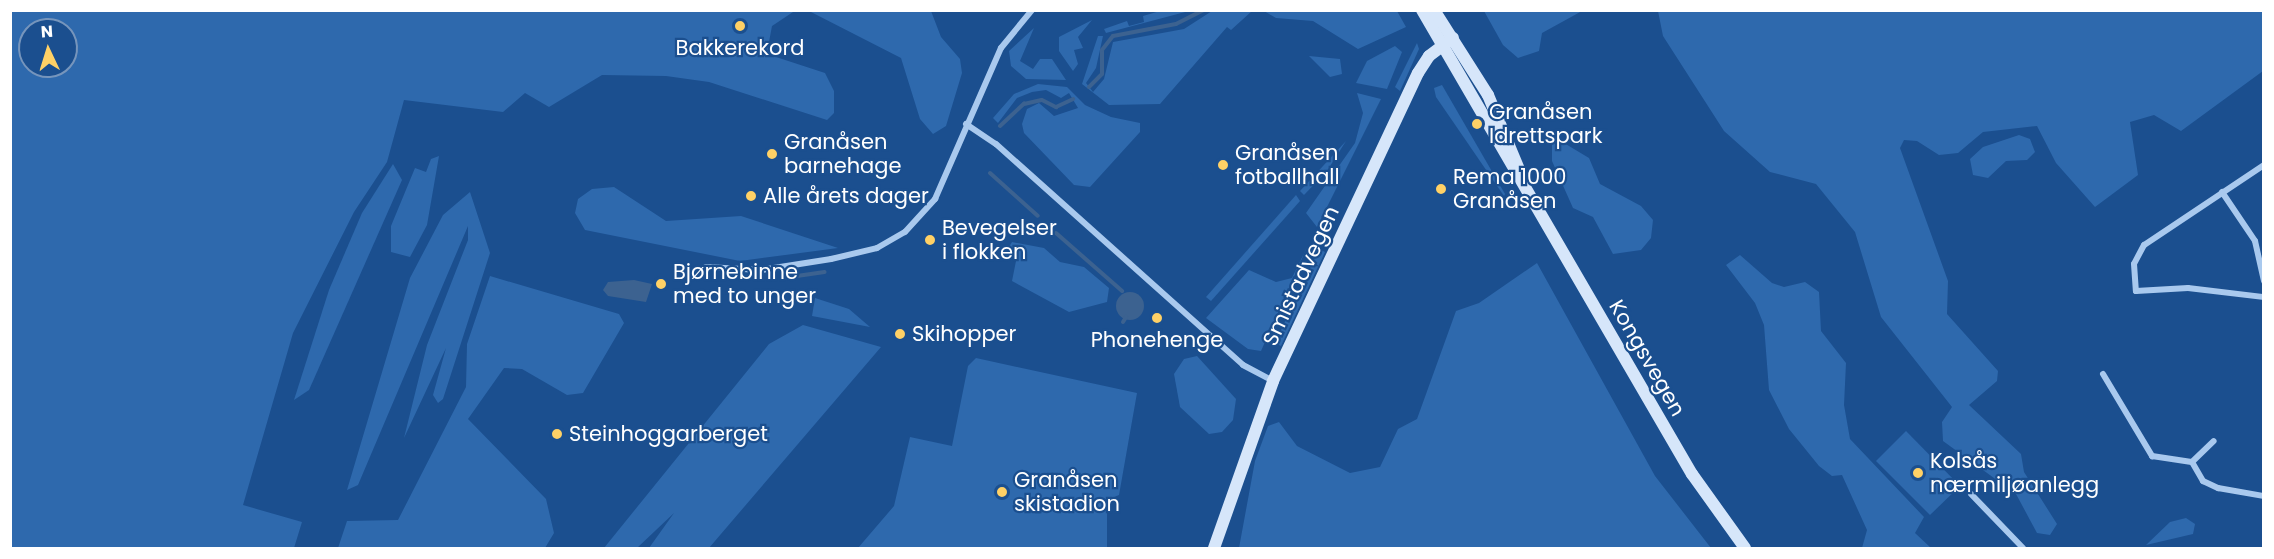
<!DOCTYPE html>
<html>
<head>
<meta charset="utf-8">
<style>
	body { margin:0 }
	#map { position:relative; width:2274px; height:559px; overflow:hidden; background:#1b4f8f; font-family:Poppins,sans-serif }
	div>[style] { position:absolute }
	.green>* { inset:0; background:#2e69ad }
	.water>* { inset:0; background:#3c6290 }
	.round { border-radius:50% }
	.stream>* { height:4px; margin:-2px; padding:0 2px; transform-origin:2px; border-radius:2px; background:#3c6290 }
	.street>* { height:6px; margin:-3px; padding:0 3px; transform-origin:3px; border-radius:3px; background:#a9c9ee }
	.secondary>* { height:12px; margin:-6px; padding:0 6px; transform-origin:6px; border-radius:6px; background:#d6e6fa }
	.dots>* { width:16px; height:16px; translate:-50% -50%; box-sizing:border-box; border:3px solid #1b4f8f; border-radius:50% }
	span { translate:-50% -50%; white-space:nowrap; text-align:center; line-height:1.15; -webkit-text-stroke:4.5px #1b4f8f; paint-order:stroke }
	.poi-label { font-size:21px; color:#fff }
	.left { translate:0 -50%; text-align:left }
	.street-label { font-size:21px; color:#fff }
	.frame { position:absolute; inset:0; border:12px solid #fff; pointer-events:none }
	.north { position:absolute; left:18px; top:18px; width:60px; height:60px; box-sizing:border-box; background:#1b4f8f; border:2px solid #7695bc; border-radius:50%; rotate:356deg; font-size:16px; font-weight:700; line-height:24px; text-align:center; color:#fff }
	.north::after { content:''; display:block; margin:auto; width:21px; height:27px; background:#ffd166; clip-path:polygon(50% 0,100% 100%,50% 72%,0 100%) }
</style>
</head>
<body>
<div id="map">
	<div class="green">
		<i style="clip-path:polygon(evenodd,10px 11px,931px 11px,941px 37px,960px 59px,962px 73px,946px 126px,933px 134px,920px 119px,901px 58px,809px 11px,793px 12px,772px 26px,769px 42px,776px 57px,825px 73px,834px 91px,834px 113px,827px 120px,709px 82px,666px 76px,602px 75px,549px 107px,525px 93px,503px 112px,404px 100px,387px 162px,354px 212px,293px 333px,243px 505px,302px 522px,294px 548px,11px 548px,10px 11px,30px 30px,66px 30px,66px 66px,30px 66px,30px 30px)"></i>
		<i style="clip-path:polygon(1160px 11px,1189px 11px,1106px 33px,1104px 29px,1127px 21px,1129px 26px,1144px 22px,1143px 16px)"></i>
		<i style="clip-path:polygon(1212px 11px,1252px 11px,1231px 30px,1227px 27px,1160px 104px,1109px 105px,1082px 84px,1098px 36px,1103px 36px,1096px 68px,1086px 83px,1093px 92px,1104px 79px,1113px 42px,1184px 29px)"></i>
		<i style="clip-path:polygon(1264px 11px,1397px 11px,1406px 27px,1358px 49px,1313px 21px,1276px 18px)"></i>
		<i style="clip-path:polygon(1484px 11px,1582px 11px,1542px 33px,1539px 51px,1518px 58px,1503px 45px)"></i>
		<i style="clip-path:polygon(1658px 11px,2263px 11px,2263px 71px,2181px 131px,2154px 115px,2130px 122px,2138px 175px,2095px 207px,2056px 163px,2037px 126px,1983px 132px,1958px 153px,1939px 155px,1917px 141px,1904px 140px,1900px 148px,1948px 281px,1947px 314px,1998px 371px,1997px 381px,1969px 405px,2021px 454px,2024px 472px,2057px 524px,2050px 535px,2037px 533px,2016px 494px,1943px 441px,1942px 422px,1952px 407px,1881px 317px,1855px 232px,1816px 184px,1770px 172px,1724px 131px,1663px 36px)"></i>
		<i style="clip-path:polygon(1092px 20px,1078px 37px,1083px 48px,1074px 50px,1078px 64px,1073px 71px,1059px 51px,1059px 37px)"></i>
		<i style="clip-path:polygon(1034px 28px,1020px 61px,1033px 69px,1040px 59px,1052px 59px,1066px 80px,1026px 79px,1011px 66px,1009px 51px)"></i>
		<i style="clip-path:polygon(1417px 43px,1419px 49px,1400px 91px,1395px 87px)"></i>
		<i style="clip-path:polygon(1395px 46px,1402px 52px,1387px 89px,1356px 83px,1367px 61px)"></i>
		<i style="clip-path:polygon(1309px 56px,1340px 59px,1342px 74px,1330px 77px)"></i>
		<i style="clip-path:polygon(1038px 84px,1067px 87px,1085px 105px,1111px 117px,1140px 123px,1140px 132px,1090px 187px,1074px 185px,1024px 133px,1022px 124px,1027px 109px,1039px 103px,1054px 116px,1078px 108px,1069px 93px,1061px 98px,1046px 90px,1032px 92px,1017px 98px,998px 123px,993px 118px,1014px 94px)"></i>
		<i style="clip-path:polygon(1442px 85px,1505px 194px,1504px 196px,1436px 97px,1434px 88px)"></i>
		<i style="clip-path:polygon(1357px 93px,1381px 99px,1317px 227px,1306px 213px,1355px 143px,1363px 113px)"></i>
		<i style="clip-path:polygon(2019px 135px,2030px 139px,2035px 152px,2027px 160px,2006px 161px,1988px 178px,1973px 175px,1970px 159px,1983px 147px)"></i>
		<i style="clip-path:polygon(1559px 140px,1589px 158px,1600px 184px,1641px 206px,1653px 220px,1651px 238px,1641px 250px,1613px 254px,1593px 217px,1573px 208px,1552px 161px,1552px 144px)"></i>
		<i style="clip-path:polygon(1346px 141px,1327px 171px,1304px 195px,1300px 191px)"></i>
		<i style="clip-path:polygon(439px 156px,427px 225px,410px 257px,391px 252px,391px 226px,415px 168px,426px 172px,431px 159px)"></i>
		<i style="clip-path:polygon(393px 164px,402px 180px,309px 390px,294px 400px,329px 290px,362px 213px)"></i>
		<i style="clip-path:polygon(614px 187px,666px 221px,741px 216px,838px 248px,740px 261px,585px 230px,575px 213px,578px 199px,592px 189px)"></i>
		<i style="clip-path:polygon(470px 192px,490px 253px,443px 399px,438px 403px,433px 395px,446px 348px,404px 438px,427px 345px,468px 240px,468px 226px,358px 485px,347px 490px,410px 278px,443px 215px)"></i>
		<i style="clip-path:polygon(1296px 195px,1300px 201px,1211px 301px,1206px 297px)"></i>
		<i style="clip-path:polygon(1012px 242px,1044px 248px,1060px 262px,1084px 267px,1109px 288px,1107px 302px,1069px 312px,1012px 281px,1016px 261px,1007px 250px)"></i>
		<i style="clip-path:polygon(1308px 245px,1261px 351px,1248px 349px,1206px 318px,1249px 270px,1276px 282px,1292px 278px)"></i>
		<i style="clip-path:polygon(1319px 249px,1325px 252px,1281px 346px,1275px 343px)"></i>
		<i style="clip-path:polygon(1740px 255px,1772px 283px,1784px 287px,1805px 282px,1819px 292px,1821px 331px,1846px 363px,1844px 405px,1850px 439px,1924px 517px,1915px 533px,1931px 548px,1862px 548px,1867px 530px,1842px 475px,1832px 476px,1819px 466px,1789px 429px,1769px 390px,1764px 325px,1755px 303px,1726px 265px)"></i>
		<i style="clip-path:polygon(1537px 263px,1655px 476px,1711px 548px,1239px 548px,1255px 461px,1268px 426px,1279px 422px,1297px 446px,1350px 473px,1380px 467px,1398px 429px,1417px 419px,1456px 311px,1479px 303px)"></i>
		<i style="clip-path:polygon(490px 276px,619px 314px,624px 323px,583px 393px,567px 395px,522px 369px,504px 368px,468px 419px,546px 499px,554px 533px,545px 548px,338px 548px,347px 521px,398px 520px,466px 387px,467px 344px)"></i>
		<i style="clip-path:polygon(815px 298px,849px 309px,870px 327px,812px 316px)"></i>
		<i style="clip-path:polygon(803px 325px,881px 347px,709px 548px,649px 548px,674px 513px,637px 548px,604px 548px,769px 344px)"></i>
		<i style="clip-path:polygon(1197px 356px,1236px 399px,1233px 420px,1222px 432px,1209px 434px,1180px 407px,1174px 374px,1184px 359px)"></i>
		<i style="clip-path:polygon(976px 358px,1137px 393px,1119px 495px,1107px 500px,1107px 548px,858px 548px,894px 506px,910px 437px,952px 446px,968px 366px)"></i>
		<i style="clip-path:polygon(1906px 431px,1960px 486px,1930px 515px,1876px 461px)"></i>
		<i style="clip-path:polygon(2186px 518px,2195px 524px,2193px 534px,2146px 545px,2170px 522px)"></i>
	</div>
	<div class="water">
		<i style="clip-path:polygon(634px 280px,652px 284px,646px 302px,608px 296px,603px 290px,608px 282px)"></i>
		<i class="round" style="left:1116px;top:292px;width:28px;height:28px"></i>
	</div>
	<div class="stream">
		<i style="left:1089px;top:87px;width:18px;rotate:-45deg"></i>
		<i style="left:1102px;top:74px;width:24px;rotate:-90deg"></i>
		<i style="left:1102px;top:50px;width:18px;rotate:-52deg"></i>
		<i style="left:1113px;top:36px;width:64px;rotate:-10.8deg"></i>
		<i style="left:1176px;top:24px;width:30px;rotate:-27deg"></i>
		<i style="left:1000px;top:126px;width:33px;rotate:-43deg"></i>
		<i style="left:1024px;top:104px;width:18px;rotate:-13deg"></i>
		<i style="left:1042px;top:100px;width:16px;rotate:27deg"></i>
		<i style="left:1056px;top:107px;width:19px;rotate:-25deg"></i>
		<i style="left:990px;top:173px;width:64px;rotate:41.9deg"></i>
		<i style="left:1056px;top:233px;width:88px;rotate:41.3deg"></i>
		<i style="left:783px;top:278px;width:42px;rotate:-8.1deg"></i>
		<i style="left:1123px;top:322px;width:6px;rotate:-59deg"></i>
	</div>
	<div class="street">
		<i style="left:966px;top:124px;width:36px;rotate:34deg"></i>
		<i style="left:996px;top:144px;width:331px;rotate:41.8deg"></i>
		<i style="left:1243px;top:365px;width:34px;rotate:28deg"></i>
		<i style="left:2264px;top:165px;width:144px;rotate:146.3deg"></i>
		<i style="left:2144px;top:245px;width:21px;rotate:118deg"></i>
		<i style="left:2134px;top:264px;width:27px;rotate:86deg"></i>
		<i style="left:2136px;top:291px;width:52px;rotate:-3.3deg"></i>
		<i style="left:2188px;top:288px;width:77px;rotate:6.8deg"></i>
		<i style="left:2222px;top:192px;width:59px;rotate:56deg"></i>
		<i style="left:2255px;top:241px;width:41px;rotate:77.3deg"></i>
		<i style="left:706px;top:267px;width:55px;rotate:3.1deg"></i>
		<i style="left:761px;top:270px;width:71px;rotate:-8.9deg"></i>
		<i style="left:831px;top:259px;width:47px;rotate:-13.4deg"></i>
		<i style="left:877px;top:248px;width:32px;rotate:-30deg"></i>
		<i style="left:905px;top:232px;width:45px;rotate:-47.7deg"></i>
		<i style="left:935px;top:199px;width:165px;rotate:-66.4deg"></i>
		<i style="left:1001px;top:48px;width:49px;rotate:-50.8deg"></i>
		<i style="left:2103px;top:374px;width:96px;rotate:59.1deg"></i>
		<i style="left:2152px;top:456px;width:40px;rotate:8.5deg"></i>
		<i style="left:2192px;top:462px;width:22px;rotate:60deg"></i>
		<i style="left:2203px;top:481px;width:17px;rotate:25deg"></i>
		<i style="left:2218px;top:488px;width:47px;rotate:9.9deg"></i>
		<i style="left:2192px;top:462px;width:30px;rotate:-44deg"></i>
		<i style="left:1971px;top:494px;width:75px;rotate:46.1deg"></i>
	</div>
	<div class="secondary">
		<i style="left:1422px;top:10px;width:537px;rotate:59.81deg"></i>
		<i style="left:1692px;top:474px;width:91px;rotate:54.4deg"></i>
		<i style="left:1434px;top:10px;width:101px;rotate:57.6deg"></i>
		<i style="left:1488px;top:95px;width:83px;rotate:67.4deg"></i>
		<i style="left:1214px;top:548px;width:177px;rotate:-70.5deg"></i>
		<i style="left:1273px;top:381px;width:340px;rotate:-64.8deg"></i>
		<i style="left:1418px;top:73px;width:20px;rotate:-57deg"></i>
		<i style="left:1429px;top:56px;width:30px;rotate:-37deg"></i>
	</div>
	<div class="dots">
		<i style="left:740px;top:26px;background:#ffd166"></i>
		<i style="left:1477px;top:124px;background:#ffd166"></i>
		<i style="left:772px;top:154px;background:#ffd166"></i>
		<i style="left:1223px;top:165px;background:#ffd166"></i>
		<i style="left:1441px;top:189px;background:#ffd166"></i>
		<i style="left:751px;top:196px;background:#ffd166"></i>
		<i style="left:930px;top:240px;background:#ffd166"></i>
		<i style="left:661px;top:284px;background:#ffd166"></i>
		<i style="left:1157px;top:318px;background:#ffd166"></i>
		<i style="left:900px;top:334px;background:#ffd166"></i>
		<i style="left:557px;top:434px;background:#ffd166"></i>
		<i style="left:1918px;top:473px;background:#ffd166"></i>
		<i style="left:1002px;top:492px;background:#ffd166"></i>
	</div>
	<div class="poi-label">
		<span style="left:740px;top:48px">Bakkerekord</span>
		<span class="left" style="left:1489px;top:124px">Granåsen<br>Idrettspark</span>
		<span class="left" style="left:784px;top:154px">Granåsen<br>barnehage</span>
		<span class="left" style="left:1235px;top:165px">Granåsen<br>fotballhall</span>
		<span class="left" style="left:1453px;top:189px">Rema 1000<br>Granåsen</span>
		<span class="left" style="left:763px;top:196px">Alle årets dager</span>
		<span class="left" style="left:942px;top:240px">Bevegelser<br>i flokken</span>
		<span class="left" style="left:673px;top:284px">Bjørnebinne<br>med to unger</span>
		<span class="left" style="left:912px;top:334px">Skihopper</span>
		<span style="left:1157px;top:340px">Phonehenge</span>
		<span class="left" style="left:569px;top:434px">Steinhoggarberget</span>
		<span class="left" style="left:1930px;top:473px">Kolsås<br>nærmiljøanlegg</span>
		<span class="left" style="left:1014px;top:492px">Granåsen<br>skistadion</span>
	</div>
	<div class="street-label">
		<span style="left:1301px;top:276px;rotate:-65deg">Smistadvegen</span>
		<span style="left:1647px;top:358px;rotate:60deg">Kongsvegen</span>
	</div>
	<div class="frame"></div>
	<div class="north">N</div>
</div>
</body>
</html>
